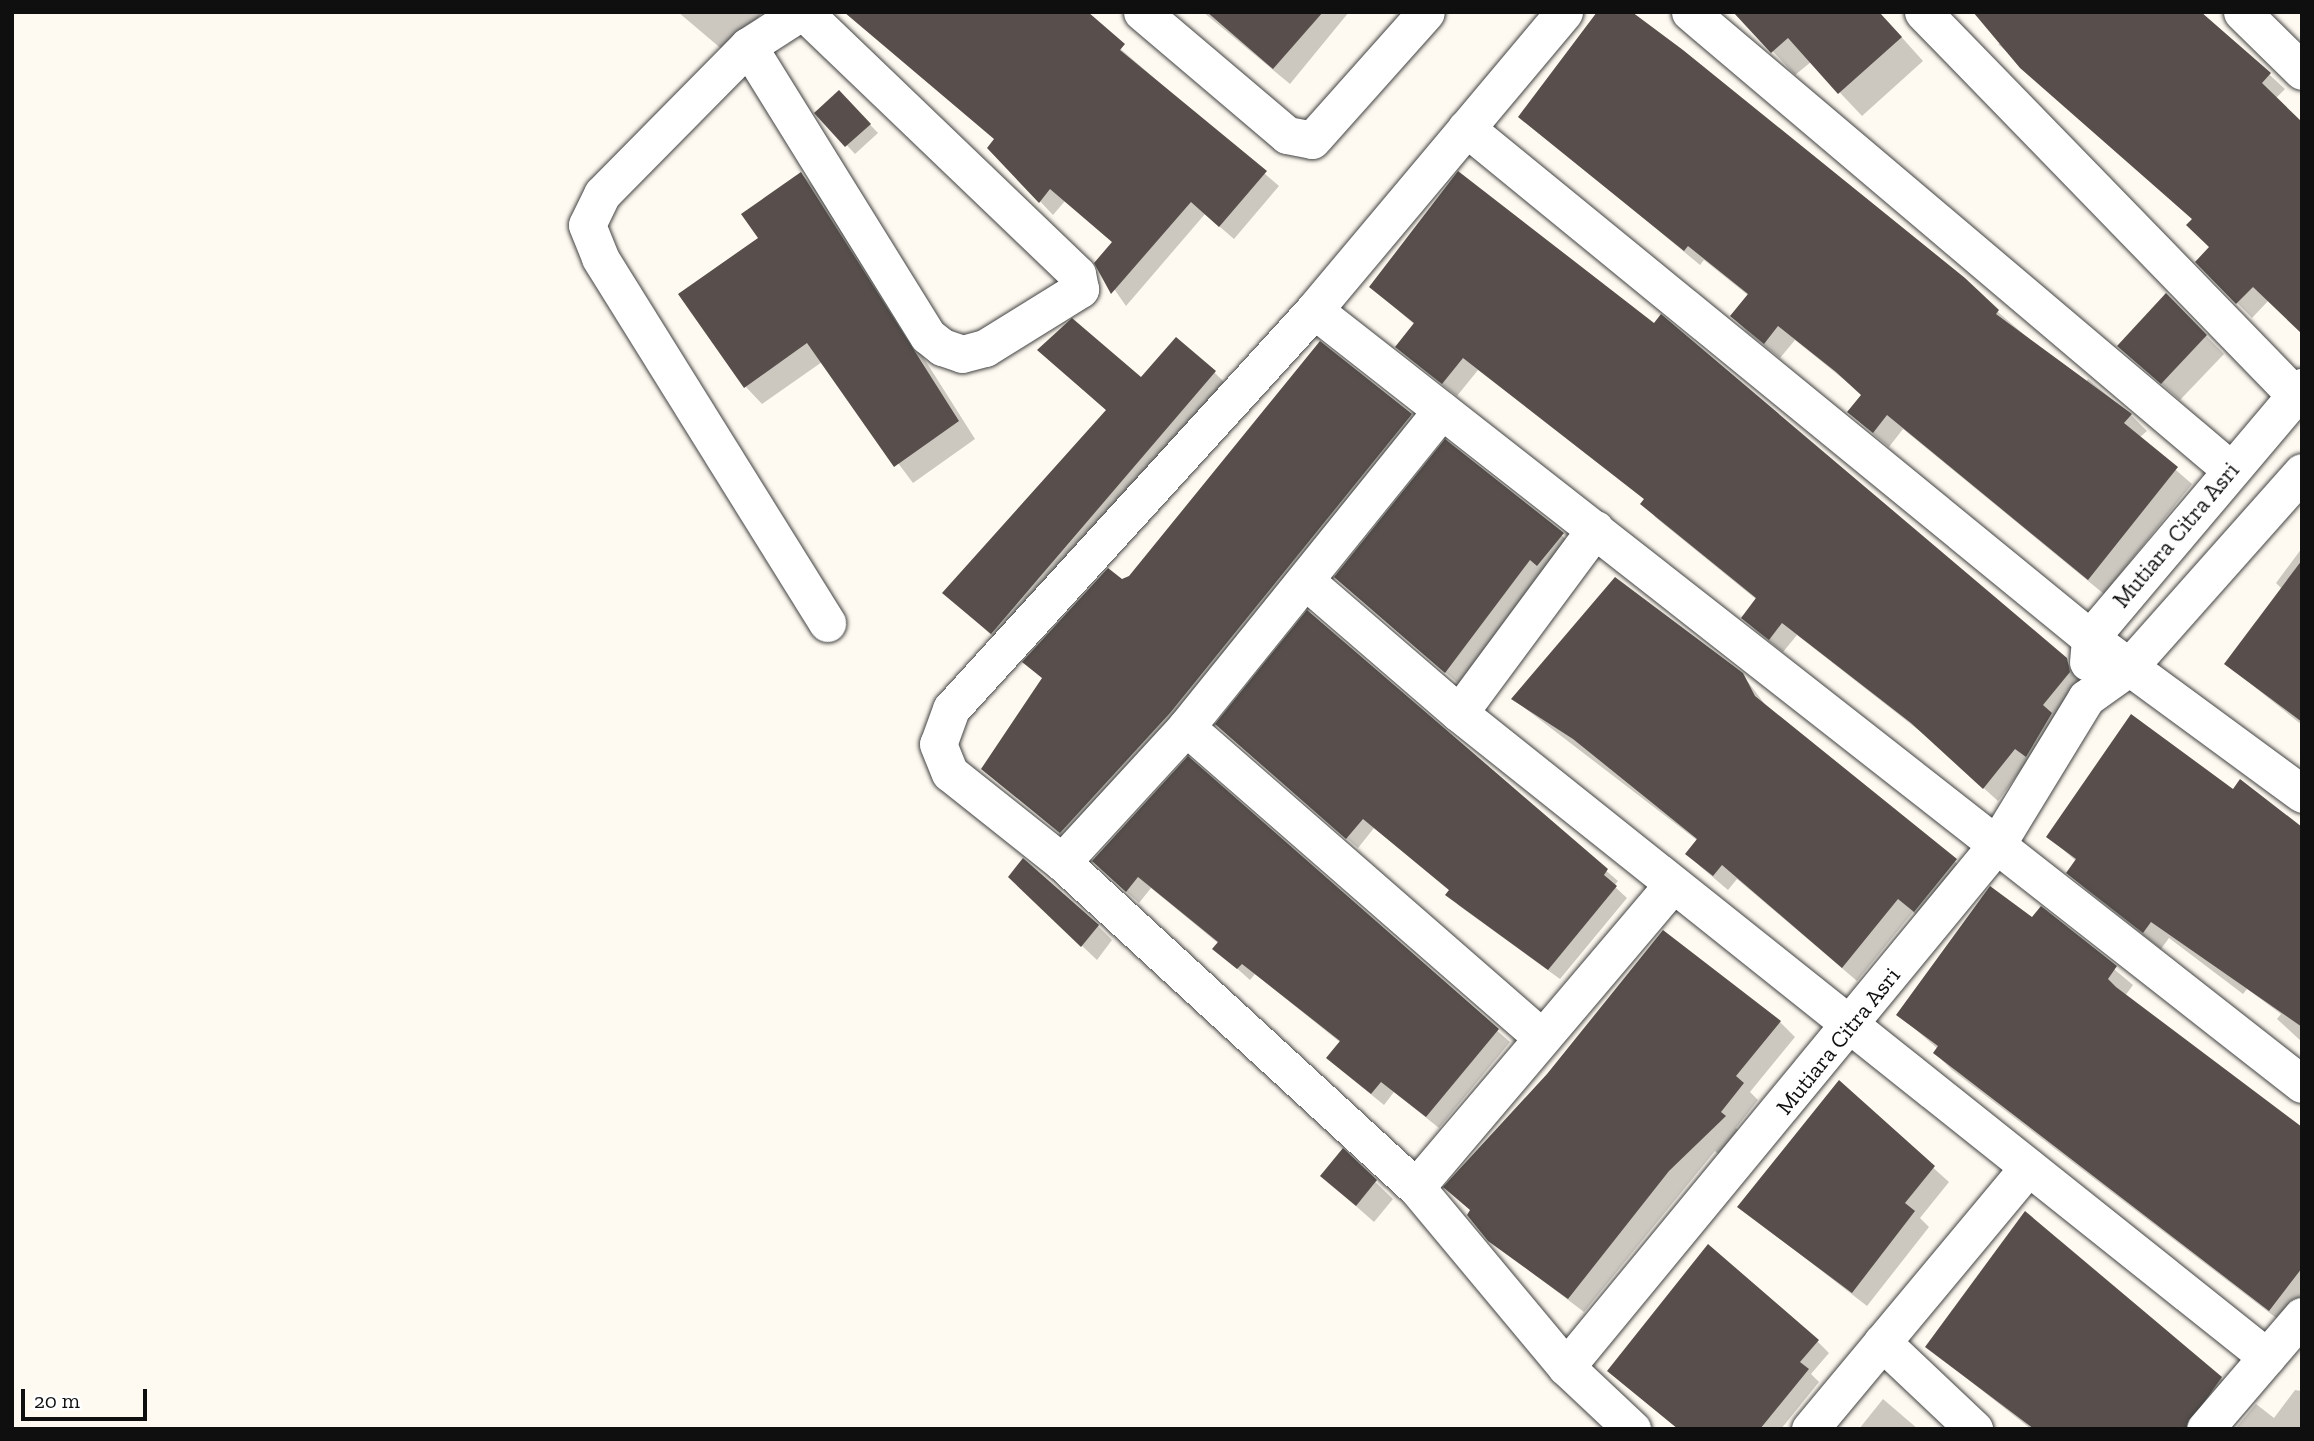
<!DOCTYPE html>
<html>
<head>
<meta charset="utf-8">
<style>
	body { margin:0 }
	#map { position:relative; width:2314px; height:1441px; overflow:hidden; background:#fffaf1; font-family:"Zilla Slab",serif }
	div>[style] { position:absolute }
	.shadow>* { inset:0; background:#0003 }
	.building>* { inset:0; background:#584f4c }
	.roads { filter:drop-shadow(0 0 2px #424242) drop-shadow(0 0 2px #424242) }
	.street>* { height:37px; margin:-18.5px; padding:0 18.5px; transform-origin:18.5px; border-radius:18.5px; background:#fff }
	span { translate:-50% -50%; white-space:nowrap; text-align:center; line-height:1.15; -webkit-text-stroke:7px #fff; paint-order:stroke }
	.street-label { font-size:23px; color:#0f0f0f }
	.frame { position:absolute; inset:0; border:14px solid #0f0f0f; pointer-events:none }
	.scale { position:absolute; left:21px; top:1389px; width:126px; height:32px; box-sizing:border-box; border:4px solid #0f0f0f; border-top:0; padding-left:9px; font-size:21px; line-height:24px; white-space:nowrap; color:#0f0f0f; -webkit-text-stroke:5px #fff; paint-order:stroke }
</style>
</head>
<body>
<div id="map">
	<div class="shadow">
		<i style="clip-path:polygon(678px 12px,762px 12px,731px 57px)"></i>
		<i style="clip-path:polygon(844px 12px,1078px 12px,1279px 186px,1234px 239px,1205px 214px,1126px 306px,1096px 263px,1113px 243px,1065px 201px,1053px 215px,989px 148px,996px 140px)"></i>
		<i style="clip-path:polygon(1203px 12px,1349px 12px,1290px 84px)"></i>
		<i style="clip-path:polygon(1736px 12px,1879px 12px,1923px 61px,1862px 116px,1811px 62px,1795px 75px)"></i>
		<i style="clip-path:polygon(2201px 12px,2285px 89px,2275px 99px,2269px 300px,2252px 318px,2197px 262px,2211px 247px,2193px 220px,1998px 44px)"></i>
		<i style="clip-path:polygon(839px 92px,878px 133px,855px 154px,817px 113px)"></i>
		<i style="clip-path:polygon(1521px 117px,1892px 221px,2083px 385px,2088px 379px,2131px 415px,2147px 431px,2139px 438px,2192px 484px,2104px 594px,1903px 429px,1889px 447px,1865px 427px,1849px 412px,1863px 395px,1795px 340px,1780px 358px,1747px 332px,1732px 316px,1749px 296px,1704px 260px,1700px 265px)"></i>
		<i style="clip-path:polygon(801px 174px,818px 191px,975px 439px,913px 483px,822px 362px,762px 404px,745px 386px,761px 238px)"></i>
		<i style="clip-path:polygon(1371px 287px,2066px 660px,2083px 686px,1998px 801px,1926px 736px,1797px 635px,1783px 652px,1756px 631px,1743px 617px,1757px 600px,1655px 517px,1645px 500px,1478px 370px,1457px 396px,1411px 360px,1397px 347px,1415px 325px)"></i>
		<i style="clip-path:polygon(2166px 295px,2224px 354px,2180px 400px,2119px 346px)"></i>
		<i style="clip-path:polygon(1072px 321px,1141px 380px,1214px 372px,1234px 392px,1011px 653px,945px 593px,1107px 411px,1039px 350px)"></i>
		<i style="clip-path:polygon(1411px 415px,1423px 427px,1073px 845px,983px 769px,1044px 679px,1037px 674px,1122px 582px)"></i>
		<i style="clip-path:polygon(1445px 442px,1576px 547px,1543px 571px,1459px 684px,1336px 577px)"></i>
		<i style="clip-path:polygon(2302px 548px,2302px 725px,2226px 664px,2282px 589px,2276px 583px)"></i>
		<i style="clip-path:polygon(1308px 613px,1618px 881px,1614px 886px,1627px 898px,1560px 979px,1458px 905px,1450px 891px,1374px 828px,1358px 848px,1228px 735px)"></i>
		<i style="clip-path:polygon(1742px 674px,1767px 707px,1971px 875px,1929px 925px,1913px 912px,1857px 981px,1737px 879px,1728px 890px,1702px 868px,1687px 854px,1698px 841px,1513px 699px)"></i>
		<i style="clip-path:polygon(1188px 759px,1510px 1042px,1439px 1128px,1394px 1092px,1384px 1105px,1341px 1070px,1329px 1058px,1341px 1043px,1255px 974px,1250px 980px,1215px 949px,1219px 944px,1151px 888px,1139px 903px,1106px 873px)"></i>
		<i style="clip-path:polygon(2233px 792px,2302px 829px,2302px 1042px,2277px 1019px,2281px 1014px,2247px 989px,2243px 994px,2169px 938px,2161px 949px,2086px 890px,2068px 872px,2077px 862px,2048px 836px)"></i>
		<i style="clip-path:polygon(1990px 888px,2033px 919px,2041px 908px,2133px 985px,2125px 996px,2302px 1130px,2302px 1309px,2288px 1327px,1952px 1070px,1935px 1053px,1938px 1049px,1899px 1015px)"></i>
		<i style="clip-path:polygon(1024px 891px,1098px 926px,1112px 940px,1097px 960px)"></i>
		<i style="clip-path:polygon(1780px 1022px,1795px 1037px,1750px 1092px,1758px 1100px,1736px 1128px,1740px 1132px,1721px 1156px,1715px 1151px,1584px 1312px,1489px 1240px)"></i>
		<i style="clip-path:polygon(1839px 1083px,1949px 1182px,1920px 1218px,1929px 1227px,1867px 1306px,1739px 1207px)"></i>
		<i style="clip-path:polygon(1343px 1151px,1393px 1199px,1374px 1222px,1322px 1176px)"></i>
		<i style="clip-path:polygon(1817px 1341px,1829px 1353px,1811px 1374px,1819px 1382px,1781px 1429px,1678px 1429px,1609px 1371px)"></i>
		<i style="clip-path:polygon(1927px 1347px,2221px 1378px,2237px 1394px,2210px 1429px,2031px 1429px)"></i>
		<i style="clip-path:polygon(2295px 1390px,2302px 1391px,2302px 1429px,2235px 1429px,2256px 1404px,2274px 1418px)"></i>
		<i style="clip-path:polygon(1883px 1399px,1918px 1429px,1859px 1429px)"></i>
	</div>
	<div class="building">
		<i style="clip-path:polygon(844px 12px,1088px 12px,1125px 44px,1120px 50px,1267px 171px,1219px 227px,1191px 202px,1111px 294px,1094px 263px,1112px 242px,1050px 189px,1039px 203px,987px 148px,994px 139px)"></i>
		<i style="clip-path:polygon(1207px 12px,1323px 12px,1273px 69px)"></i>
		<i style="clip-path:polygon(1597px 12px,1632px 12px,1683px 50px,1965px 278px,1999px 310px,1996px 314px,2132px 414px,2124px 423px,2178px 467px,2088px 580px,1887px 415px,1873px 433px,1847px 412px,1861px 395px,1836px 372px,1778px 326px,1764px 344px,1730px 316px,1748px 294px,1688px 246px,1684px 251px,1518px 117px)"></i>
		<i style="clip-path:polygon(1733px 12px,1879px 12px,1902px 37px,1838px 94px,1788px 38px,1771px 53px)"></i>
		<i style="clip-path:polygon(1973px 12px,2201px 12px,2271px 73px,2262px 83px,2302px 122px,2302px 334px,2253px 287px,2236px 304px,2195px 262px,2209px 247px,2186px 225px,2192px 219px,2020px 68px)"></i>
		<i style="clip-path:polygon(839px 90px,871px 124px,845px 147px,814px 113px)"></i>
		<i style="clip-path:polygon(1458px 171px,1654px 323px,1661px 314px,2067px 658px,2070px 672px,2043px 705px,2052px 713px,2026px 757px,2015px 749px,1983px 789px,1911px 723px,1782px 623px,1769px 640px,1741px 618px,1756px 598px,1640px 504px,1644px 499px,1463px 358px,1442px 384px,1395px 347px,1414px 323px,1369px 287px)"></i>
		<i style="clip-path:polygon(801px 172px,959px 421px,894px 467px,807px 343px,744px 388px,678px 294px,758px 238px,741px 214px)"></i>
		<i style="clip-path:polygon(2166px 293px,2207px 335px,2161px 384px,2117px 346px)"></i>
		<i style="clip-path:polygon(1072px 318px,1141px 377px,1176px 337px,1216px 371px,991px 634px,942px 593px,1106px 410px,1037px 350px)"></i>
		<i style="clip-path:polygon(1320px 341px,1412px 414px,1170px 713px,1060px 833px,981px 769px,1042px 678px,1022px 662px,1108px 568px,1122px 579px,1129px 576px)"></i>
		<i style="clip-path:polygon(1445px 439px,1564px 533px,1537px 566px,1530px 560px,1445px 673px,1334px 577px)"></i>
		<i style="clip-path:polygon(2302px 560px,2302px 722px,2224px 664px)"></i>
		<i style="clip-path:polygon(1615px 577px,1743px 673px,1755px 696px,1957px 859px,1914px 912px,1898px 899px,1842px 968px,1722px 865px,1713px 876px,1685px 854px,1697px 839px,1573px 739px,1511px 699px)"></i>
		<i style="clip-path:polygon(1307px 610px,1608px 869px,1604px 875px,1617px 886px,1548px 970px,1445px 895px,1449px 890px,1363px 819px,1346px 839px,1215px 724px)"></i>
		<i style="clip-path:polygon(2131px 714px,2233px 789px,2240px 779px,2302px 827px,2302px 1027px,2151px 922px,2143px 933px,2066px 873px,2076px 859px,2046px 837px)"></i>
		<i style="clip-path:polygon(1188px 756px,1499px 1029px,1426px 1117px,1381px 1082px,1371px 1094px,1326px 1058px,1340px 1041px,1242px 964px,1237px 969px,1212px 949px,1218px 942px,1138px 877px,1126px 892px,1092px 861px)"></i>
		<i style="clip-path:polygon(1023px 858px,1099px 925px,1081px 947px,1008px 877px)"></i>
		<i style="clip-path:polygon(1990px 886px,2032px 917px,2041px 906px,2117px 966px,2108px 979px,2116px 987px,2302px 1127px,2302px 1268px,2269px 1311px,1933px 1053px,1938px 1046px,1896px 1015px)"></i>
		<i style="clip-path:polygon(1663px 930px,1781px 1021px,1736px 1076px,1744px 1083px,1721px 1112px,1726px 1116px,1669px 1171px,1568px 1299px,1488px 1241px,1467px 1215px,1470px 1210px,1443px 1187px,1547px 1074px)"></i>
		<i style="clip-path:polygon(1839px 1080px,1935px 1166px,1905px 1203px,1915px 1211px,1852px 1293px,1737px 1207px)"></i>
		<i style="clip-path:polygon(1343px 1148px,1377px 1180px,1356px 1206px,1320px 1176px)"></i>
		<i style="clip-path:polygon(2025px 1211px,2222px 1377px,2185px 1429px,2034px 1429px,1925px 1347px)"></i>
		<i style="clip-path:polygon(1708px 1244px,1819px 1340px,1800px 1362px,1809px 1369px,1760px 1429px,1678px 1429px,1607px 1371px)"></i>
	</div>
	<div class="roads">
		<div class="street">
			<i style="left:801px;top:12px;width:63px;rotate:147.3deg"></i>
			<i style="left:748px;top:46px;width:208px;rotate:134.6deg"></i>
			<i style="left:602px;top:194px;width:34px;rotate:116deg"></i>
			<i style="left:587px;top:225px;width:35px;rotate:68deg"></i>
			<i style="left:600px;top:258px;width:430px;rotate:58.1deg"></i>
			<i style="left:1142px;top:12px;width:190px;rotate:40.3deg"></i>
			<i style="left:1287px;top:135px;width:25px;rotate:11deg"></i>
			<i style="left:1312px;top:140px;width:171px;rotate:-48.3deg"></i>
			<i style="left:1564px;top:12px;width:389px;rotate:130deg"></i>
			<i style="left:1314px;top:310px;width:539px;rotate:132.3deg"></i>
			<i style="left:951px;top:709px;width:37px;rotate:110deg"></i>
			<i style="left:938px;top:744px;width:31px;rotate:68deg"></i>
			<i style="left:950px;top:773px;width:143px;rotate:38.5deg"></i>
			<i style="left:1062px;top:862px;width:481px;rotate:42.6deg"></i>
			<i style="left:1416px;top:1187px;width:234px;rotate:50.2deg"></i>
			<i style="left:1566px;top:1367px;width:91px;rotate:43.2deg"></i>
			<i style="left:1690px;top:12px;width:709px;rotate:40.25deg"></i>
			<i style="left:1923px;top:12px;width:534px;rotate:45.83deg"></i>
			<i style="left:2242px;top:12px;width:84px;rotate:44.5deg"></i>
			<i style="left:748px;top:46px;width:341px;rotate:58.2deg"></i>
			<i style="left:928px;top:336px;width:18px;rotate:38deg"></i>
			<i style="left:942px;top:347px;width:21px;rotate:19deg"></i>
			<i style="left:962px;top:354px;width:24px;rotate:-15deg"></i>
			<i style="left:985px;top:348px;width:112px;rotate:-31.8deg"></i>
			<i style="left:1080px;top:289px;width:15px;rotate:-101deg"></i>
			<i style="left:1077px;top:274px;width:378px;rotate:-136.2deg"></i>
			<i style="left:1466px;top:128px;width:806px;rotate:39.26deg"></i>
			<i style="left:2090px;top:638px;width:263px;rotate:36.3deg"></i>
			<i style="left:1314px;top:310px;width:1255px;rotate:38.08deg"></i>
			<i style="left:1307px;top:582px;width:201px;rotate:40.8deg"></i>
			<i style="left:1459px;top:713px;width:1033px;rotate:38.56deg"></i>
			<i style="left:2088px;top:662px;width:24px;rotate:-85deg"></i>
			<i style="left:2090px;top:638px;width:329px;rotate:-49.8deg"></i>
			<i style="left:1459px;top:713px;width:229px;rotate:-53.5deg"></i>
			<i style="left:1186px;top:727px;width:471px;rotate:41.1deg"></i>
			<i style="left:1062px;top:862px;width:183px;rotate:-47.4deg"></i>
			<i style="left:1186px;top:727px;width:407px;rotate:-51.1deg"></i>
			<i style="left:1416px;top:1187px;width:397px;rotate:-49.7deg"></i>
			<i style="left:1882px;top:1342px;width:127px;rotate:43.4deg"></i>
			<i style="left:1566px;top:1367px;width:678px;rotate:-50.51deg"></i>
			<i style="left:1997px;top:844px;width:171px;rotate:-58.6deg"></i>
			<i style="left:2086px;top:698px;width:52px;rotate:-35.5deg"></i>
			<i style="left:2128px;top:668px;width:262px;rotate:-48.4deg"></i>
			<i style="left:1810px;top:1429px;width:341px;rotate:-50.2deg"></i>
			<i style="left:2205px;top:1429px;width:149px;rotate:-49.4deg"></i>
		</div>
	</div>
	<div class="street-label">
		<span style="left:2176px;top:535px;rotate:-50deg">Mutiara Citra Asri</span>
		<span style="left:1838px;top:1041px;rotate:-51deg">Mutiara Citra Asri</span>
	</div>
	<div class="frame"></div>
	<div class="scale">20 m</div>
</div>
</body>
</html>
